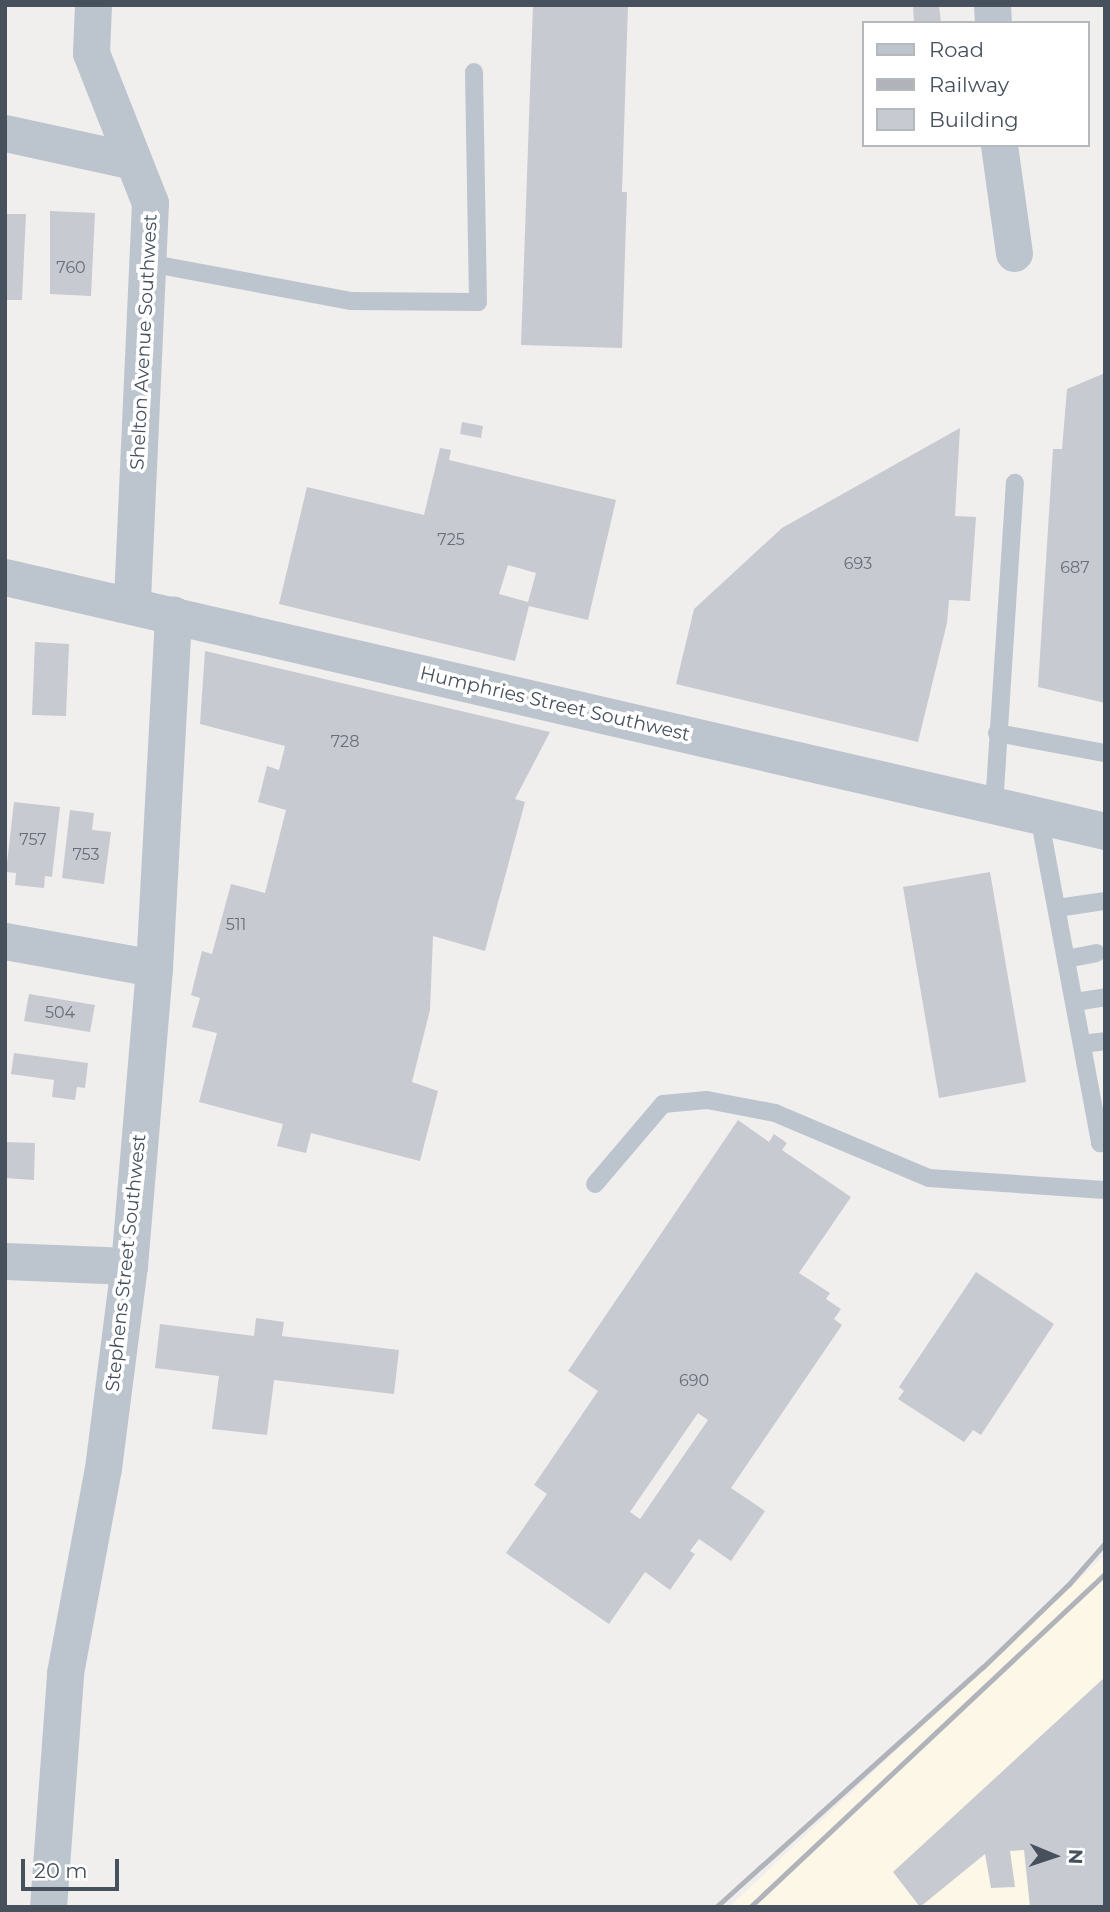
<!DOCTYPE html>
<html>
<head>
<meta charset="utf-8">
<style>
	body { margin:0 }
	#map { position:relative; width:1110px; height:1912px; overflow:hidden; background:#f1eeee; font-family:Montserrat,sans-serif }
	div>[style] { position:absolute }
	.commercial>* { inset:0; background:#fdf7e7 }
	.building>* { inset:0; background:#c8cad1 }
	.lane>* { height:18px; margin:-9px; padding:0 9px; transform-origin:9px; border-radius:9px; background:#bcc5ce }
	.street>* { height:37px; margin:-18.5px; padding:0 18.5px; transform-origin:18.5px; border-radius:18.5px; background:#bcc5ce }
	.rail>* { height:5px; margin:-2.5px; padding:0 2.5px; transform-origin:2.5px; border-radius:2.5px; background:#b0b3b9 }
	span { translate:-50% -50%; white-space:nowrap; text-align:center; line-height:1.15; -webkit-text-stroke:7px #fff; paint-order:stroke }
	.number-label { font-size:16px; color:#666f7a }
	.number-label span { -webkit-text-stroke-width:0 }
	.street-label { font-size:19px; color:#46515d }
	.frame { position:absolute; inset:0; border:7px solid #46515d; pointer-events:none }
	.legend { position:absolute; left:862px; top:21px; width:228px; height:126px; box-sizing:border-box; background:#fff; border:2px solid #b5b9be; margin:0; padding:9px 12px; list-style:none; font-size:21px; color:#46515d }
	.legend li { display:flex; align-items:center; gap:14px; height:35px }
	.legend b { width:35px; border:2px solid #b5b9be }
	.north { position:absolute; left:1019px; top:1821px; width:70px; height:70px; -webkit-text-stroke:5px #fff; paint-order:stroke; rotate:92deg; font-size:19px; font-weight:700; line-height:28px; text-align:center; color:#46515d }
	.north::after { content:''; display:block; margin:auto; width:24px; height:32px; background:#46515d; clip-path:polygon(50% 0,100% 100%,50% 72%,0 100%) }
	.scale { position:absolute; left:21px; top:1859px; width:98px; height:32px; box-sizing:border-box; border:4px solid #46515d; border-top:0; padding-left:9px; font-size:21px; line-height:24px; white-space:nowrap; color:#46515d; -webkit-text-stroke:5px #fff; paint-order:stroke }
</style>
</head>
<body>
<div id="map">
	<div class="commercial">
		<i style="clip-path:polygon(1105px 1555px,1105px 1907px,729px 1907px)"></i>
	</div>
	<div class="building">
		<i style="clip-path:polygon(533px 5px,628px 5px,622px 192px,627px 192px,622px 348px,521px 345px)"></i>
		<i style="clip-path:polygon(913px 5px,939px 5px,941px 23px,914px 23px)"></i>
		<i style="clip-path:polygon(50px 211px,95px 213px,91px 296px,50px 294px)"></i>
		<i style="clip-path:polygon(5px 214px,26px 214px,22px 300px,5px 300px)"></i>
		<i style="clip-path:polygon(1105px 373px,1105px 703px,1038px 687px,1053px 449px,1062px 449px,1067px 389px)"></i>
		<i style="clip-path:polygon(462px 422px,483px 426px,481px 438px,460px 434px)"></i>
		<i style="clip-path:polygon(960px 428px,955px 516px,976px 517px,970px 601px,949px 600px,947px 623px,918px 742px,676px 684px,694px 609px,782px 528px)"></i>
		<i style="clip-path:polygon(evenodd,440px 448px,451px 450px,449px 460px,616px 500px,588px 620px,529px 606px,515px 661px,279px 604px,307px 487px,424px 515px,440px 448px,508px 565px,536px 573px,528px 602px,499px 594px,508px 565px)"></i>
		<i style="clip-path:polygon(35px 642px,69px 644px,66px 716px,32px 715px)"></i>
		<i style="clip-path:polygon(205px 651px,550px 732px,515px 799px,525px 802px,485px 951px,433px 936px,430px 1010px,412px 1082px,438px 1091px,420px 1161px,311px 1133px,306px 1153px,277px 1146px,283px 1124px,199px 1102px,217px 1033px,192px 1027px,200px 998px,191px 995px,202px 951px,212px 954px,231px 884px,265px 893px,286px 810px,258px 802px,267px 766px,279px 770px,285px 746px,200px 724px)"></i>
		<i style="clip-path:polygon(14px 802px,60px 807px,52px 877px,45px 876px,44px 888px,15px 885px,16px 873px,6px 872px)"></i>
		<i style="clip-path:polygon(70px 810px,94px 813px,92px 830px,111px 832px,104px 884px,62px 878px)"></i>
		<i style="clip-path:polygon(990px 872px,1026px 1082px,939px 1098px,903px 887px)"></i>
		<i style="clip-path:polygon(29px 994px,95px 1005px,90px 1032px,24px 1021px)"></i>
		<i style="clip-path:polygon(14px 1053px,88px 1063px,85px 1088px,77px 1087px,75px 1100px,52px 1097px,54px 1080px,11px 1074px)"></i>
		<i style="clip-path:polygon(evenodd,738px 1120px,769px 1142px,774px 1134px,787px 1143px,782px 1150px,851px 1197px,799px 1273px,830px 1293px,826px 1299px,841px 1309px,834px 1319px,842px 1325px,731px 1488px,765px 1511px,731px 1561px,699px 1539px,690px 1551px,695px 1554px,670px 1590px,645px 1572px,609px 1624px,506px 1553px,547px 1494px,534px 1485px,598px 1391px,568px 1371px,738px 1120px,698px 1413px,708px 1420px,640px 1519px,630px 1512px,698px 1413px)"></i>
		<i style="clip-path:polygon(5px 1142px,35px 1143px,34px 1180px,5px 1178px)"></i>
		<i style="clip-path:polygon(976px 1272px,1054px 1324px,981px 1435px,973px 1430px,964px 1442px,898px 1399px,904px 1391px,899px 1387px)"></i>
		<i style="clip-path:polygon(256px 1318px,284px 1322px,282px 1336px,399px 1350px,394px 1394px,274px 1380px,267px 1435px,212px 1429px,219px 1376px,155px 1368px,160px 1324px,254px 1336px)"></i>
		<i style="clip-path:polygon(1105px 1677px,1105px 1907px,1030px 1907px,1024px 1850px,1010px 1851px,1015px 1887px,991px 1888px,985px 1854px,920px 1907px,893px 1872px)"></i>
	</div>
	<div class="lane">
		<i style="left:148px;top:263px;width:207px;rotate:10.6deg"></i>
		<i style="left:351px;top:301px;width:127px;rotate:0.5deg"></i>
		<i style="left:478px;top:302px;width:230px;rotate:-91deg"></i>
		<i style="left:997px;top:733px;width:110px;rotate:10.5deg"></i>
		<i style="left:994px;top:806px;width:324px;rotate:-86.3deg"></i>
		<i style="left:1039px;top:816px;width:333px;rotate:79.4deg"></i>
		<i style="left:1100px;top:1143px;width:5px;rotate:-11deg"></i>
		<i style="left:1057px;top:908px;width:49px;rotate:-8.3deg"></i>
		<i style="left:1066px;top:959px;width:31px;rotate:-11deg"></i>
		<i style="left:1075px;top:1002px;width:30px;rotate:-9deg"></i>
		<i style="left:1082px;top:1044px;width:23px;rotate:-7deg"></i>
		<i style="left:595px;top:1184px;width:105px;rotate:-49.6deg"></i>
		<i style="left:663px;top:1104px;width:44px;rotate:-5.2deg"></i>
		<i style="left:707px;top:1100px;width:69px;rotate:10.8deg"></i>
		<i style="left:775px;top:1113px;width:167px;rotate:22.9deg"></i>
		<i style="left:929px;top:1178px;width:176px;rotate:3.9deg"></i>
	</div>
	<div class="street">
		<i style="left:93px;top:5px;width:48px;rotate:92.4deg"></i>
		<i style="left:91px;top:53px;width:161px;rotate:68.5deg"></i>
		<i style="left:150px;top:203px;width:403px;rotate:92.6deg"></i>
		<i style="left:992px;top:5px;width:18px;rotate:87deg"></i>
		<i style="left:5px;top:133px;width:131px;rotate:12.3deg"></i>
		<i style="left:999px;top:145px;width:109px;rotate:82.1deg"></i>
		<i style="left:5px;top:577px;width:1129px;rotate:13deg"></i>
		<i style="left:5px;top:941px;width:151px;rotate:10.3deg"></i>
		<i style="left:5px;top:1261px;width:124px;rotate:2.3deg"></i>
		<i style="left:48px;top:1907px;width:235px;rotate:-85.8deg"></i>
		<i style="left:65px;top:1673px;width:208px;rotate:-79.5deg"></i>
		<i style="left:103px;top:1468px;width:204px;rotate:-82.7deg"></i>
		<i style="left:129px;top:1266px;width:299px;rotate:-85.2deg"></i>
		<i style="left:154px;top:968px;width:354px;rotate:-86.9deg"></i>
	</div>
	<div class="rail">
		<i style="left:716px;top:1907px;width:359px;rotate:-42deg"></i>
		<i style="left:983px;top:1667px;width:120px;rotate:-44deg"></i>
		<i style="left:1069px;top:1584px;width:55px;rotate:-48.7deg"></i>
		<i style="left:750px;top:1907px;width:487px;rotate:-43.2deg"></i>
	</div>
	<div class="number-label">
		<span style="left:71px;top:268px">760</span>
		<span style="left:451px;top:540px">725</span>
		<span style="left:858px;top:564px">693</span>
		<span style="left:1075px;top:568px">687</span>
		<span style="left:345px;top:742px">728</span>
		<span style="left:33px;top:840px">757</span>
		<span style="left:86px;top:855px">753</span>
		<span style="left:236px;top:925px">511</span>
		<span style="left:60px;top:1013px">504</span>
		<span style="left:694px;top:1381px">690</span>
	</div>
	<div class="street-label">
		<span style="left:144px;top:342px;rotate:-87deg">Shelton Avenue Southwest</span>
		<span style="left:555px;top:704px;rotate:13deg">Humphries Street Southwest</span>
		<span style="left:126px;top:1263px;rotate:-84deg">Stephens Street Southwest</span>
	</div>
	<div class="frame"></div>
	<ul class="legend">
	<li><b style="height:9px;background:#bcc5ce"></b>Road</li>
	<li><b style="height:9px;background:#b0b3b9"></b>Railway</li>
	<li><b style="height:19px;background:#c8cad1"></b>Building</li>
	</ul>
	<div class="north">N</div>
	<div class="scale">20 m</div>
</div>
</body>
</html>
